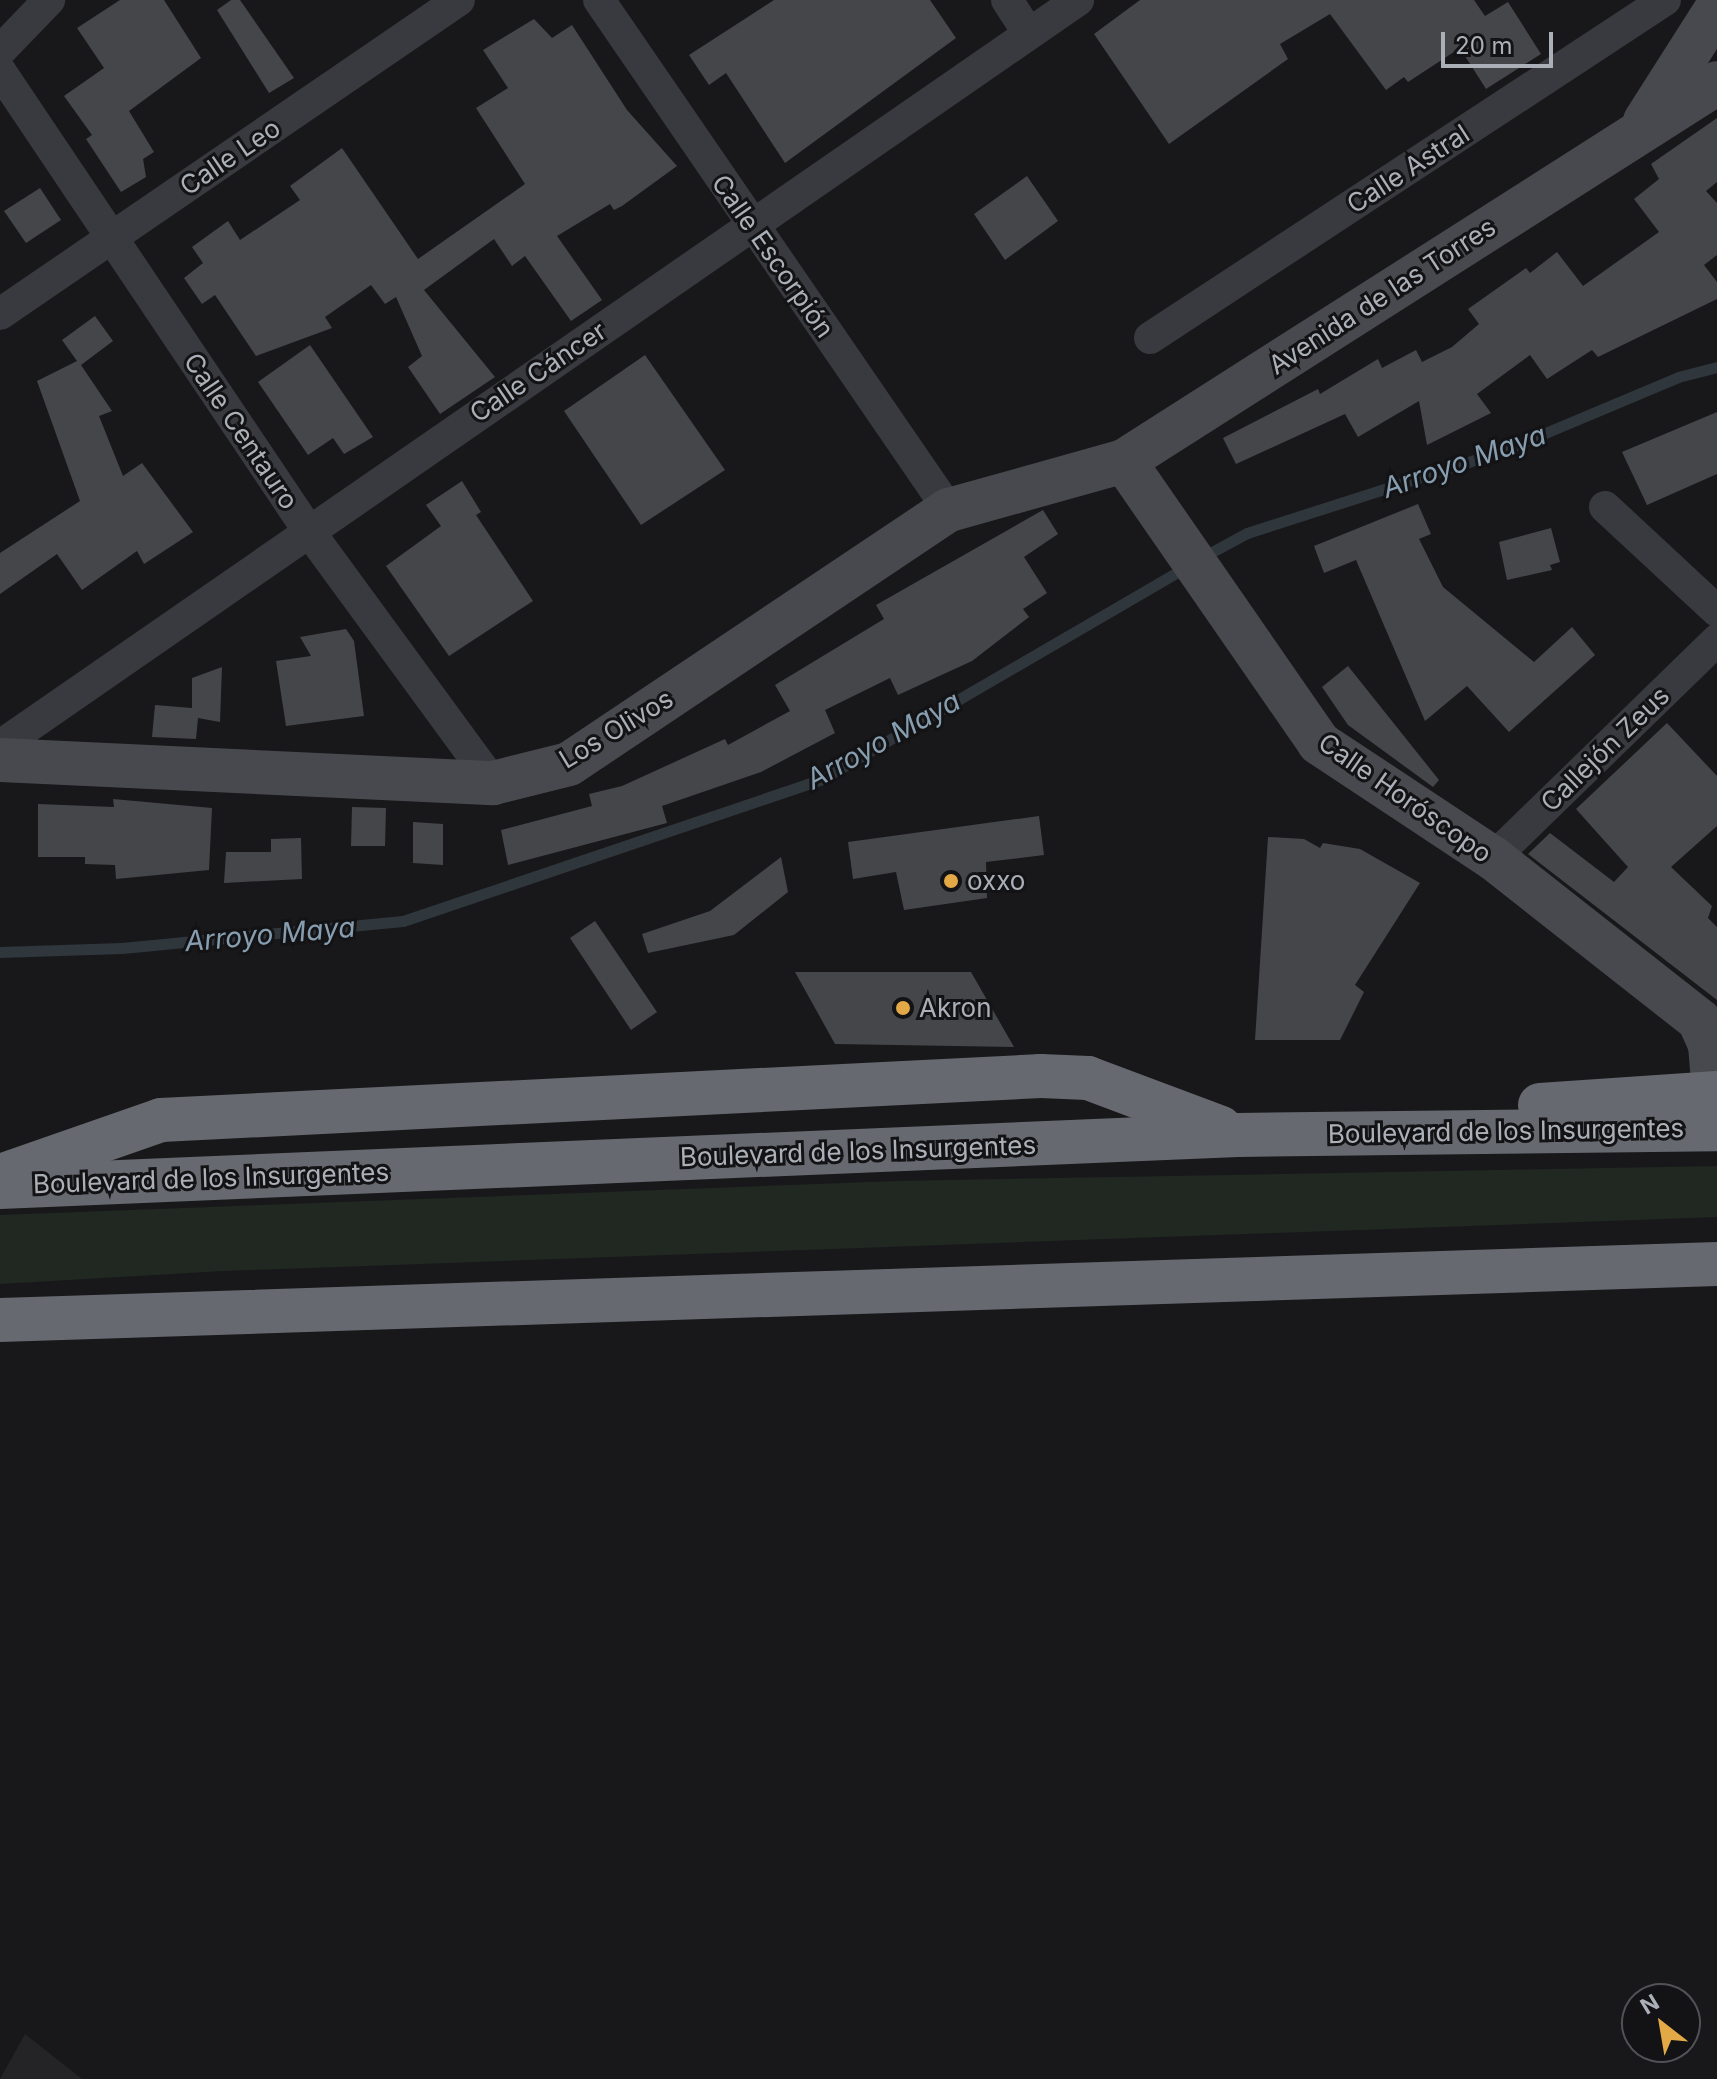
<!DOCTYPE html>
<html>
<head>
<meta charset="utf-8">
<style>
	body { margin:0 }
	#map { position:relative; width:1717px; height:2079px; overflow:hidden; background:#18181a; font-family:Inter,sans-serif }
	div>[style] { position:absolute }
	.built>* { inset:0; background:#242427 }
	.green>* { inset:0; background:#202821 }
	.stream>* { height:11px; margin:-5.5px; padding:0 5.5px; transform-origin:5.5px; border-radius:5.5px; background:#2f373d }
	.building>* { inset:0; background:#45464a }
	.street>* { height:32px; margin:-16px; padding:0 16px; transform-origin:16px; border-radius:16px; background:#393a3f }
	.secondary>* { height:44px; margin:-22px; padding:0 22px; transform-origin:22px; border-radius:22px; background:#48494e }
	.highway>* { height:44px; margin:-22px; padding:0 22px; transform-origin:22px; border-radius:22px; background:#66696f }
	.dots>* { width:22px; height:22px; translate:-50% -50%; box-sizing:border-box; border:4px solid #131315; border-radius:50% }
	span { translate:-50% -50%; white-space:nowrap; text-align:center; line-height:1.15; -webkit-text-stroke:6px #131315; paint-order:stroke }
	.street-label { font-size:26px; color:#abb0b8 }
	.poi-label { font-size:26px; color:#abb0b8 }
	.left { translate:0 -50%; text-align:left }
	.water-label { font-size:28px; color:#869eb0; font-style:italic }
	.north { position:absolute; left:1621px; top:1983px; width:80px; height:80px; box-sizing:border-box; background:#131315; border:2px solid #505256; border-radius:50%; rotate:329deg; font-size:22px; font-weight:700; line-height:32px; text-align:center; color:#abb0b8 }
	.north::after { content:''; display:block; margin:auto; width:28px; height:36px; background:#e3a947; clip-path:polygon(50% 0,100% 100%,50% 72%,0 100%) }
	.scale { position:absolute; left:1441px; top:32px; width:112px; height:36px; box-sizing:border-box; border:4px solid #abb0b8; border-top:0; padding-left:10px; font-size:24px; line-height:28px; white-space:nowrap; color:#abb0b8; -webkit-text-stroke:6px #131315; paint-order:stroke }
</style>
</head>
<body>
<div id="map">
	<div class="built">
		<i style="clip-path:polygon(25px 2034px,82px 2079px,0 2079px)"></i>
	</div>
	<div class="green">
		<i style="clip-path:polygon(1717px 1166px,1717px 1217px,223px 1271px,0 1284px,0 1215px,896px 1181px)"></i>
	</div>
	<div class="stream">
		<i style="left:1201px;top:558px;width:52px;rotate:-28.5deg"></i>
		<i style="left:1247px;top:533px;width:266px;rotate:-17.8deg"></i>
		<i style="left:1500px;top:452px;width:193px;rotate:-22.8deg"></i>
		<i style="left:1678px;top:377px;width:40px;rotate:-14.4deg"></i>
		<i style="left:0;top:952px;width:122px;rotate:-1.9deg"></i>
		<i style="left:122px;top:948px;width:282px;rotate:-5.5deg"></i>
		<i style="left:403px;top:921px;width:442px;rotate:-18.7deg"></i>
		<i style="left:822px;top:779px;width:421px;rotate:-30.2deg"></i>
	</div>
	<div class="building">
		<i style="clip-path:polygon(120px 0,164px 0,201px 58px,129px 111px,154px 152px,143px 159px,146px 177px,121px 192px,86px 139px,92px 135px,64px 96px,104px 68px,77px 28px)"></i>
		<i style="clip-path:polygon(231px 0,240px 0,294px 78px,269px 93px,217px 10px)"></i>
		<i style="clip-path:polygon(774px 0,930px 0,956px 38px,785px 163px,726px 73px,709px 85px,689px 55px)"></i>
		<i style="clip-path:polygon(1140px 0,1474px 0,1485px 16px,1508px 2px,1541px 54px,1486px 89px,1460px 48px,1408px 82px,1404px 77px,1386px 90px,1330px 14px,1280px 44px,1288px 59px,1169px 144px,1094px 34px)"></i>
		<i style="clip-path:polygon(534px 19px,552px 38px,572px 25px,627px 110px,677px 166px,622px 206px,614px 210px,610px 204px,557px 236px,602px 300px,571px 321px,525px 256px,512px 266px,494px 239px,424px 290px,495px 377px,440px 414px,408px 367px,422px 356px,396px 297px,385px 304px,371px 285px,325px 317px,332px 328px,256px 356px,215px 295px,202px 304px,184px 278px,203px 263px,192px 247px,228px 221px,240px 240px,300px 200px,290px 186px,342px 148px,418px 259px,525px 184px,476px 108px,508px 88px,483px 50px)"></i>
		<i style="clip-path:polygon(1717px 118px,1717px 182px,1706px 191px,1717px 203px,1717px 255px,1704px 265px,1717px 282px,1717px 299px,1598px 357px,1592px 350px,1547px 379px,1530px 355px,1477px 394px,1491px 413px,1427px 445px,1419px 401px,1358px 437px,1345px 414px,1236px 464px,1223px 438px,1318px 389px,1320px 394px,1378px 359px,1382px 368px,1416px 350px,1422px 362px,1452px 347px,1479px 324px,1468px 309px,1526px 268px,1530px 273px,1557px 252px,1583px 286px,1645px 242px,1659px 232px,1634px 199px,1659px 179px,1651px 164px)"></i>
		<i style="clip-path:polygon(1027px 176px,1058px 221px,1005px 260px,974px 214px)"></i>
		<i style="clip-path:polygon(40px 188px,61px 220px,26px 243px,4px 211px)"></i>
		<i style="clip-path:polygon(95px 316px,113px 341px,81px 365px,112px 411px,99px 416px,123px 476px,142px 463px,193px 532px,144px 564px,137px 551px,82px 590px,57px 554px,0 594px,0 553px,80px 501px,37px 381px,77px 361px,62px 340px)"></i>
		<i style="clip-path:polygon(310px 345px,373px 437px,344px 454px,333px 438px,308px 455px,258px 382px)"></i>
		<i style="clip-path:polygon(645px 355px,725px 470px,641px 525px,564px 411px)"></i>
		<i style="clip-path:polygon(1717px 412px,1717px 474px,1647px 505px,1622px 452px)"></i>
		<i style="clip-path:polygon(462px 481px,481px 512px,476px 515px,533px 601px,449px 656px,386px 566px,441px 526px,426px 505px)"></i>
		<i style="clip-path:polygon(1418px 504px,1431px 534px,1419px 539px,1443px 587px,1534px 662px,1572px 627px,1595px 655px,1509px 732px,1467px 686px,1425px 721px,1356px 560px,1324px 573px,1314px 546px)"></i>
		<i style="clip-path:polygon(1043px 510px,1058px 534px,1024px 557px,1047px 593px,1023px 609px,1029px 617px,972px 661px,898px 695px,890px 678px,825px 710px,835px 733px,761px 772px,662px 806px,667px 823px,508px 865px,501px 830px,592px 806px,589px 794px,622px 786px,725px 739px,728px 745px,790px 711px,775px 685px,884px 619px,876px 605px)"></i>
		<i style="clip-path:polygon(1551px 528px,1560px 562px,1550px 565px,1552px 570px,1507px 580px,1499px 542px)"></i>
		<i style="clip-path:polygon(346px 629px,354px 641px,364px 716px,286px 726px,276px 661px,311px 656px,300px 637px)"></i>
		<i style="clip-path:polygon(1348px 666px,1439px 780px,1433px 787px,1348px 725px,1322px 687px)"></i>
		<i style="clip-path:polygon(222px 667px,220px 722px,198px 718px,196px 739px,152px 737px,155px 705px,192px 708px,192px 678px)"></i>
		<i style="clip-path:polygon(1667px 723px,1717px 776px,1717px 826px,1671px 867px,1712px 906px,1708px 918px,1717px 927px,1717px 1000px,1528px 854px,1550px 833px,1614px 882px,1628px 867px,1576px 809px)"></i>
		<i style="clip-path:polygon(113px 799px,212px 808px,209px 870px,116px 879px,115px 865px,85px 864px,85px 857px,38px 857px,38px 804px,114px 807px)"></i>
		<i style="clip-path:polygon(352px 807px,386px 808px,385px 846px,351px 846px)"></i>
		<i style="clip-path:polygon(1039px 816px,1044px 855px,986px 862px,987px 898px,904px 910px,896px 872px,853px 879px,848px 842px)"></i>
		<i style="clip-path:polygon(413px 822px,443px 824px,443px 865px,413px 863px)"></i>
		<i style="clip-path:polygon(1268px 837px,1304px 839px,1320px 848px,1323px 843px,1360px 849px,1420px 883px,1355px 985px,1364px 992px,1340px 1040px,1255px 1040px)"></i>
		<i style="clip-path:polygon(301px 838px,302px 879px,224px 883px,226px 852px,271px 852px,271px 839px)"></i>
		<i style="clip-path:polygon(781px 857px,788px 892px,734px 935px,648px 953px,642px 934px,710px 911px)"></i>
		<i style="clip-path:polygon(595px 921px,657px 1012px,631px 1030px,570px 938px)"></i>
		<i style="clip-path:polygon(795px 972px,971px 972px,1014px 1047px,835px 1044px)"></i>
	</div>
	<div class="street">
		<i style="left:599px;top:0;width:619px;rotate:55.54deg"></i>
		<i style="left:1007px;top:0;width:40px;rotate:57.1deg"></i>
		<i style="left:0;top:51px;width:71px;rotate:-46.1deg"></i>
		<i style="left:0;top:71px;width:553px;rotate:56.14deg"></i>
		<i style="left:308px;top:530px;width:313px;rotate:53.8deg"></i>
		<i style="left:0;top:314px;width:556px;rotate:-34.38deg"></i>
		<i style="left:1150px;top:338px;width:616px;rotate:-33.28deg"></i>
		<i style="left:1605px;top:507px;width:153px;rotate:42.9deg"></i>
		<i style="left:0;top:746px;width:1311px;rotate:-34.68deg"></i>
		<i style="left:1493px;top:858px;width:313px;rotate:-44.2deg"></i>
	</div>
	<div class="secondary">
		<i style="left:1645px;top:121px;width:134px;rotate:-57.5deg"></i>
		<i style="left:1124px;top:461px;width:343px;rotate:55.3deg"></i>
		<i style="left:1319px;top:743px;width:209px;rotate:33.5deg"></i>
		<i style="left:1493px;top:858px;width:262px;rotate:38.2deg"></i>
		<i style="left:1699px;top:1020px;width:27px;rotate:66deg"></i>
		<i style="left:1710px;top:1045px;width:48px;rotate:85.2deg"></i>
		<i style="left:0;top:760px;width:494px;rotate:2.7deg"></i>
		<i style="left:493px;top:783px;width:78px;rotate:-14deg"></i>
		<i style="left:569px;top:764px;width:457px;rotate:-33.8deg"></i>
		<i style="left:949px;top:510px;width:182px;rotate:-15.6deg"></i>
		<i style="left:1124px;top:461px;width:703px;rotate:-32.51deg"></i>
	</div>
	<div class="highway">
		<i style="left:1540px;top:1105px;width:177px;rotate:-3.9deg"></i>
		<i style="left:9px;top:1173px;width:161px;rotate:-19.2deg"></i>
		<i style="left:161px;top:1120px;width:881px;rotate:-2.86deg"></i>
		<i style="left:1041px;top:1076px;width:47px;rotate:2.4deg"></i>
		<i style="left:1088px;top:1078px;width:142px;rotate:20.6deg"></i>
		<i style="left:0;top:1187px;width:1239px;rotate:-2.41deg"></i>
		<i style="left:1238px;top:1135px;width:479px;rotate:-0.7deg"></i>
		<i style="left:0;top:1320px;width:1718px;rotate:-1.87deg"></i>
	</div>
	<div class="dots">
		<i style="left:951px;top:881px;background:#e3a947"></i>
		<i style="left:903px;top:1008px;background:#e3a947"></i>
	</div>
	<div class="street-label">
		<span style="left:230px;top:157px;rotate:-34deg">Calle Leo</span>
		<span style="left:1408px;top:169px;rotate:-33deg">Calle Astral</span>
		<span style="left:773px;top:256px;rotate:55deg">Calle Escorpión</span>
		<span style="left:1382px;top:296px;rotate:-33deg">Avenida de las Torres</span>
		<span style="left:538px;top:372px;rotate:-34deg">Calle Cáncer</span>
		<span style="left:241px;top:431px;rotate:56deg">Calle Centauro</span>
		<span style="left:616px;top:729px;rotate:-31deg">Los Olivos</span>
		<span style="left:1605px;top:749px;rotate:-44deg">Callejón Zeus</span>
		<span style="left:1405px;top:798px;rotate:35deg">Calle Horóscopo</span>
		<span style="left:1506px;top:1131px;rotate:-1deg">Boulevard de los Insurgentes</span>
		<span style="left:858px;top:1151px;rotate:-2deg">Boulevard de los Insurgentes</span>
		<span style="left:211px;top:1178px;rotate:-2deg">Boulevard de los Insurgentes</span>
	</div>
	<div class="poi-label">
		<span class="left" style="left:967px;top:881px">oxxo</span>
		<span class="left" style="left:919px;top:1008px">Akron</span>
	</div>
	<div class="water-label">
		<span style="left:1464px;top:461px;rotate:-19deg">Arroyo Maya</span>
		<span style="left:883px;top:740px;rotate:-29deg">Arroyo Maya</span>
		<span style="left:270px;top:934px;rotate:-5deg">Arroyo Maya</span>
	</div>
	<div class="north">N</div>
	<div class="scale">20 m</div>
</div>
</body>
</html>
